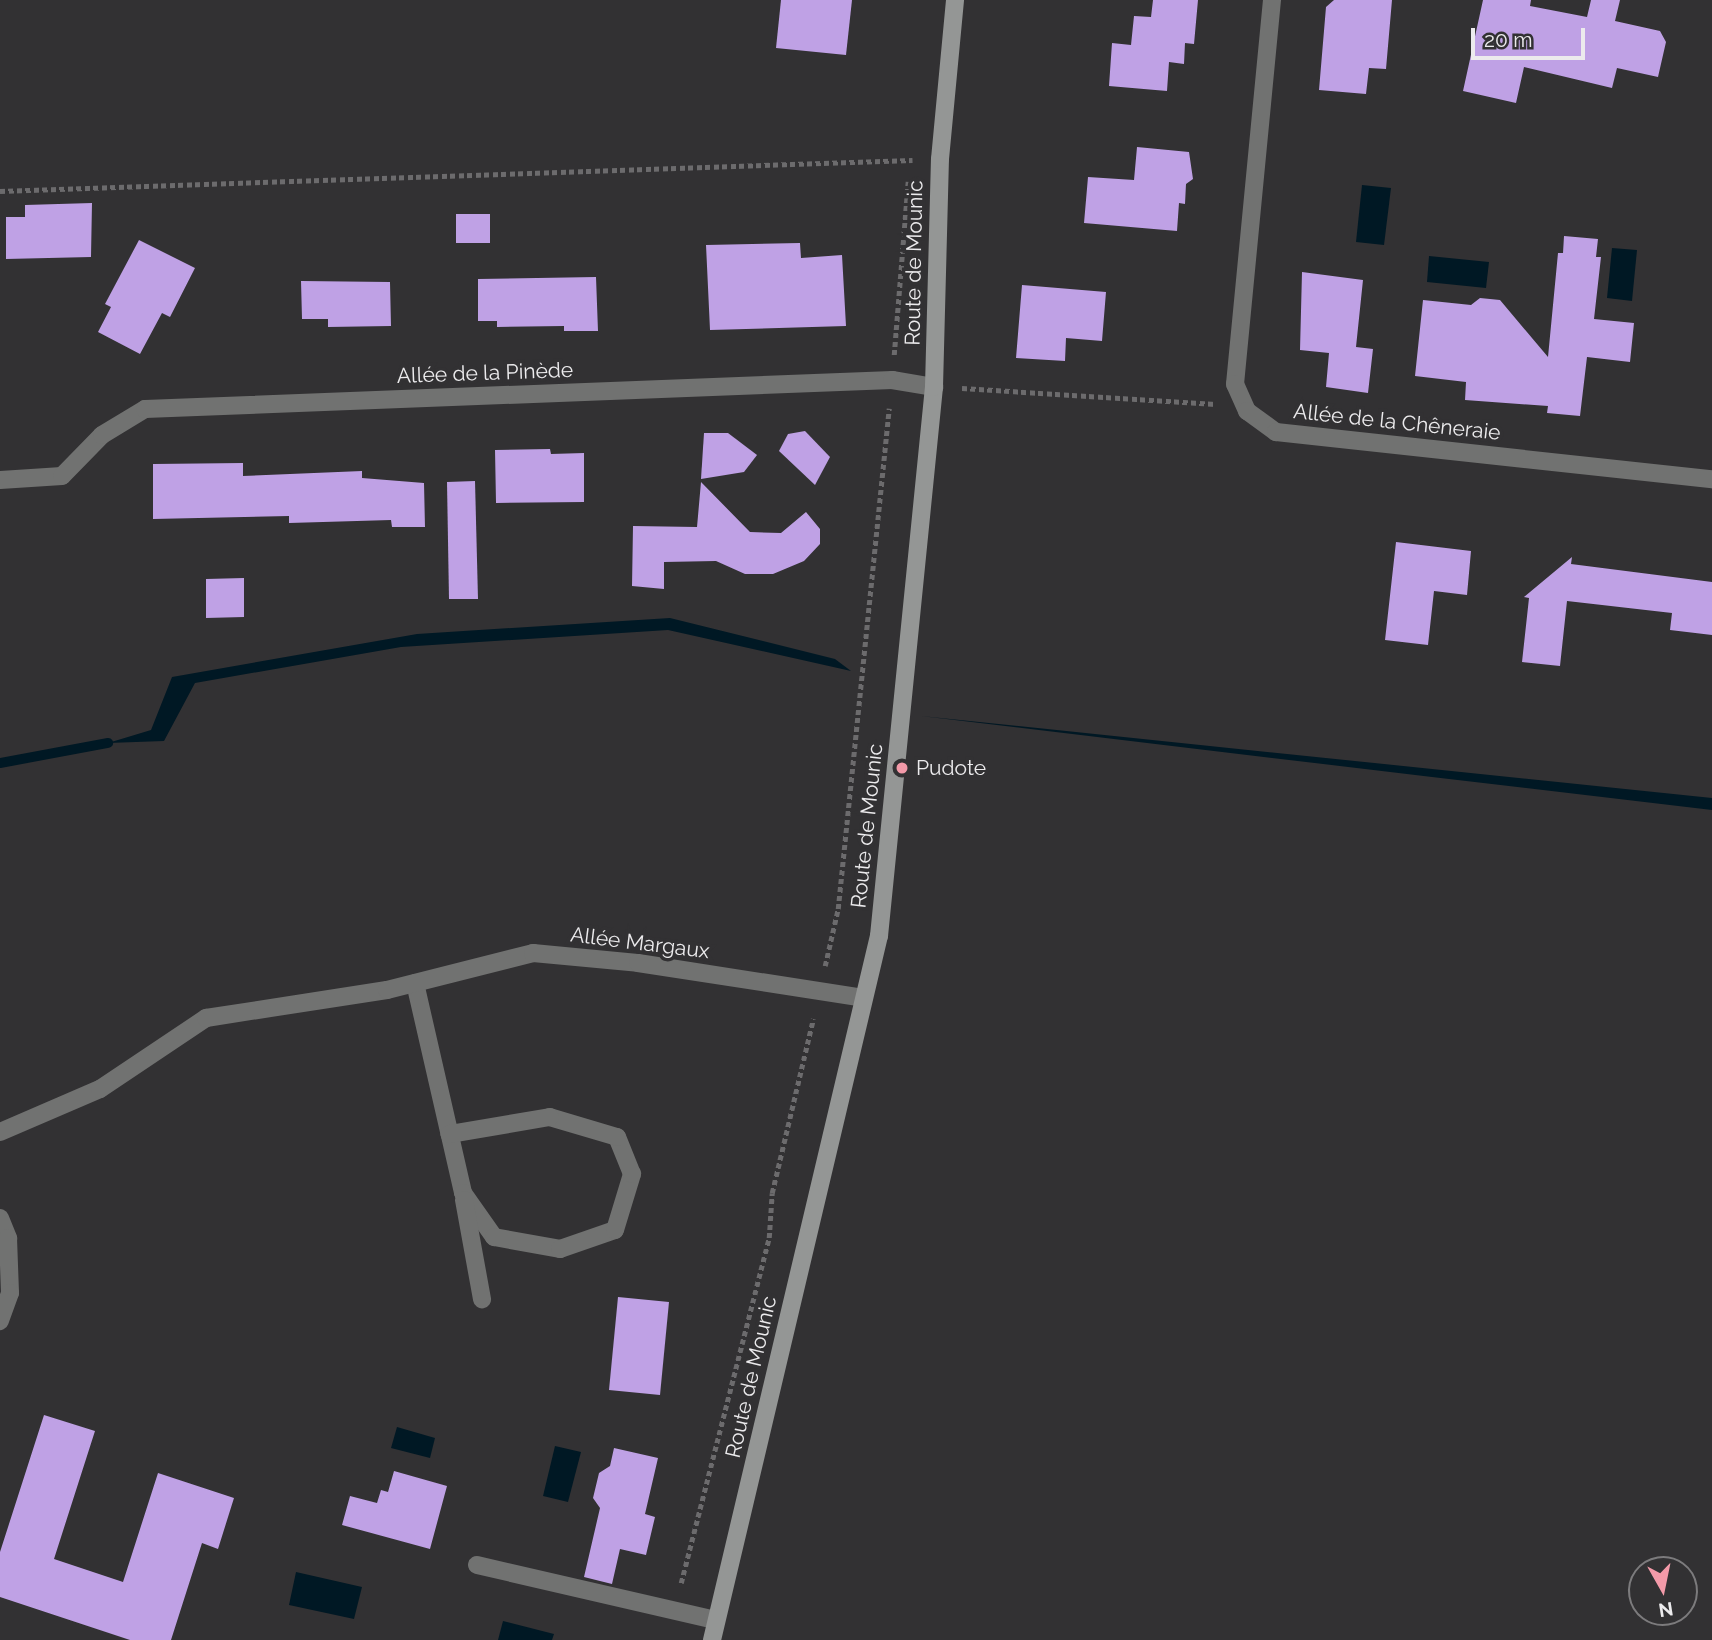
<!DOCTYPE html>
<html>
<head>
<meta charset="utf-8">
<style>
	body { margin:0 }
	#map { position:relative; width:1712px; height:1640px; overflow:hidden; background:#323133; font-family:Raleway,sans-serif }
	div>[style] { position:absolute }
	.water>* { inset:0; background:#001824 }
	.stream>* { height:10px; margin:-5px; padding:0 5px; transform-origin:5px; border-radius:5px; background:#001824 }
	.building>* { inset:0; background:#bfa1e5 }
	.path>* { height:4.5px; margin-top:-2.25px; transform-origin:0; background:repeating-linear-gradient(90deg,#6c6b6d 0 5px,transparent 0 8.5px) }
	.lane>* { height:18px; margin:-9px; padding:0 9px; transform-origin:9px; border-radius:9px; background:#717271 }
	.street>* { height:18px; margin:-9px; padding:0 9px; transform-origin:9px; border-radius:9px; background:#717271 }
	.secondary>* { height:18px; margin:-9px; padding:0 9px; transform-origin:9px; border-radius:9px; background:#949695 }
	.dots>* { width:19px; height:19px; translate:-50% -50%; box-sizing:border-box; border:4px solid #323133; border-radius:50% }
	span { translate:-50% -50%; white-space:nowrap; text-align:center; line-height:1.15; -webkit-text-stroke:7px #323133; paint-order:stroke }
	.street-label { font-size:21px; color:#ecebed }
	.poi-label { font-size:21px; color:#ecebed }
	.left { translate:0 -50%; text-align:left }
	.north { position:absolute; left:1628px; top:1556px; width:70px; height:70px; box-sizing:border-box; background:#323133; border:2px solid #7c7b7d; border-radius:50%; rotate:171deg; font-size:19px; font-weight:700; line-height:28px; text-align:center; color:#ecebed }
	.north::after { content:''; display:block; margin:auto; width:24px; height:32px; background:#f39aa9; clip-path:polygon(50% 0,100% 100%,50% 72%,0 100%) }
	.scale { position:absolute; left:1471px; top:28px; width:114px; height:32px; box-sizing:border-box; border:4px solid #ecebed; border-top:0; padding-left:9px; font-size:21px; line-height:24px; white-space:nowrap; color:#ecebed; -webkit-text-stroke:5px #323133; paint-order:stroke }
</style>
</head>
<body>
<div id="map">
	<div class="water">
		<i style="clip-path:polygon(1362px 185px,1391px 188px,1384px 245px,1356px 242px)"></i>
		<i style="clip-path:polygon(1612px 248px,1637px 250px,1632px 301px,1607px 298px)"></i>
		<i style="clip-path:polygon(1429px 256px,1489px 262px,1486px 288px,1427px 282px)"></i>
		<i style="clip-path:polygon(670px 618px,835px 659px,851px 671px,668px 630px,401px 647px,195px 683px,164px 741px,108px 743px,151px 730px,172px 677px,417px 634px)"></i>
		<i style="clip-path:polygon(921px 716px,1712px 798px,1712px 810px,1432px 777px)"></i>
		<i style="clip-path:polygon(397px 1427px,435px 1438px,430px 1458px,391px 1448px)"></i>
		<i style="clip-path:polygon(555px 1446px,581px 1452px,568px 1502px,543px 1496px)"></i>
		<i style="clip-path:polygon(296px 1572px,362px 1587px,354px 1619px,289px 1605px)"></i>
		<i style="clip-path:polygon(503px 1621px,554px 1634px,552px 1640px,498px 1640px)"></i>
	</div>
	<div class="stream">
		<i style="left:0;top:763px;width:110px;rotate:-10.5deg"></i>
	</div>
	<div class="building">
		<i style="clip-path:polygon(781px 0,852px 0,846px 55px,776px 48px)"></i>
		<i style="clip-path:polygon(1153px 0,1198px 0,1194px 44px,1185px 43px,1184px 64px,1169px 62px,1167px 91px,1109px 86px,1112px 43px,1131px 45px,1134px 16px,1151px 17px)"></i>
		<i style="clip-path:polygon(1334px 0,1392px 0,1386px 69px,1369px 68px,1366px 94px,1319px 90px,1326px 7px)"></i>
		<i style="clip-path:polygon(1483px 0,1531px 0,1530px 6px,1587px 17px,1591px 0,1620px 0,1615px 21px,1660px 31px,1666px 42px,1658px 77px,1617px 68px,1612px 88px,1524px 67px,1516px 103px,1463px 91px)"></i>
		<i style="clip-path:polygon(1137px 147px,1189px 152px,1193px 179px,1186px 184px,1185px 204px,1179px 203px,1177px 231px,1084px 223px,1088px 177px,1134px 180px)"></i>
		<i style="clip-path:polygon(92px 203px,91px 257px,6px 259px,6px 217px,25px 217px,25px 205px)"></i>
		<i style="clip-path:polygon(456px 214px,490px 214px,490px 243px,456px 243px)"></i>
		<i style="clip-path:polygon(1564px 236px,1598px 239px,1596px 257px,1601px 257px,1594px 319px,1634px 323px,1630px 362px,1587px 357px,1580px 416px,1547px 413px,1548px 406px,1465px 400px,1466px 382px,1415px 376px,1423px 300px,1471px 305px,1480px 298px,1500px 300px,1548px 357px,1558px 253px,1563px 253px)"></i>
		<i style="clip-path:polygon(139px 240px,195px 268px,170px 317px,162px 313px,140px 354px,98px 332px,111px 307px,105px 304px)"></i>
		<i style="clip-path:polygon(800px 243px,801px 258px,842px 255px,846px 326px,710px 330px,706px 245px)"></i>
		<i style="clip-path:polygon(1302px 272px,1363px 280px,1356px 347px,1373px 349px,1368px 393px,1326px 387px,1329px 353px,1300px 350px)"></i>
		<i style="clip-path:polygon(596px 277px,598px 331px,564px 331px,564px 326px,497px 327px,497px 321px,478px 321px,478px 279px)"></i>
		<i style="clip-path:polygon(301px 281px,390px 282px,391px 326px,328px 327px,328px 319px,302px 319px)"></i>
		<i style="clip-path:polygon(1022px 285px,1106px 292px,1102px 341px,1066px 338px,1065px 361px,1016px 358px)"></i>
		<i style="clip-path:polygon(805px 431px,830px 457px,815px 485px,779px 451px,788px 434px)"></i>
		<i style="clip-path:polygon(704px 433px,728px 433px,757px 455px,744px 472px,701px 479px)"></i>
		<i style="clip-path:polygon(550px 449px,551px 454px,584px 453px,584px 502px,496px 503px,495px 450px)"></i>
		<i style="clip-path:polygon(243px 463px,243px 476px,362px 471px,362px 478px,424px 483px,425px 527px,392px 527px,391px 520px,289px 523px,289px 516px,153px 519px,153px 464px)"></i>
		<i style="clip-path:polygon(475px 481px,478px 599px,449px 599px,447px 482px)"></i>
		<i style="clip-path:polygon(701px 482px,750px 532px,781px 533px,806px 512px,820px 529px,820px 544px,804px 561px,773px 574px,745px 574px,716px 561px,664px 562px,664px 589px,632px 586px,633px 526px,697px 527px)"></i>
		<i style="clip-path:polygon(1396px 542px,1471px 551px,1467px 595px,1434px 591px,1428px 645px,1385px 640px)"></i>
		<i style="clip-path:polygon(1572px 557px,1571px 564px,1712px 582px,1712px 635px,1670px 630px,1672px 613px,1567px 601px,1560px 666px,1522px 662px,1529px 598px,1524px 597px)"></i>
		<i style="clip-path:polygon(244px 578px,244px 617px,206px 618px,206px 579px)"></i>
		<i style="clip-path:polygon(618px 1297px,669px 1302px,660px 1395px,609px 1390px)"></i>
		<i style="clip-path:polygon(44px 1415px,95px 1431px,54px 1559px,123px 1582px,158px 1473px,234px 1498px,218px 1549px,202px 1543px,171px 1640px,130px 1640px,0 1597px,0 1552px)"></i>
		<i style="clip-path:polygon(614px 1448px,658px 1458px,645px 1514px,655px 1517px,646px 1555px,620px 1549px,612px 1584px,584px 1577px,600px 1508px,593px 1498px,599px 1473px,610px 1466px)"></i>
		<i style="clip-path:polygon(394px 1471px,447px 1486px,430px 1549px,342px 1525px,350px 1496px,377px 1503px,381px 1490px,388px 1492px)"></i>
	</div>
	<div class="path">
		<i style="left:0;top:191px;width:913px;rotate:-1.95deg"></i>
		<i style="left:894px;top:355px;width:174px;rotate:-85.4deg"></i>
		<i style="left:962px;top:388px;width:254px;rotate:3.6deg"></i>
		<i style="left:825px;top:966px;width:58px;rotate:-77.2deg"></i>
		<i style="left:838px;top:909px;width:503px;rotate:-84.18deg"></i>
		<i style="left:681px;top:1583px;width:356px;rotate:-75.7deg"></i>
		<i style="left:769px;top:1238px;width:45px;rotate:-86.2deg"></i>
		<i style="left:772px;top:1193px;width:179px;rotate:-76.7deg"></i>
	</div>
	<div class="lane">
		<i style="left:415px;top:983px;width:215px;rotate:77.1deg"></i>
		<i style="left:463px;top:1193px;width:54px;rotate:54.8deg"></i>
		<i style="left:494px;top:1237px;width:67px;rotate:10.3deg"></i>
		<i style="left:560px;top:1249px;width:58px;rotate:-19.1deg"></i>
		<i style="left:615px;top:1230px;width:59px;rotate:-73.1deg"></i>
		<i style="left:632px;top:1174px;width:40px;rotate:-112deg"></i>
		<i style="left:617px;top:1137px;width:70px;rotate:-163.4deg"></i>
		<i style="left:550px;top:1117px;width:102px;rotate:170.4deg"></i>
		<i style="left:464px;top:1200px;width:101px;rotate:79.7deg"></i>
		<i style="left:477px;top:1565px;width:245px;rotate:13deg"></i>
	</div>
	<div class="street">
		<i style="left:1272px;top:0;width:386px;rotate:95.5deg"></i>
		<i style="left:1235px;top:384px;width:30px;rotate:66deg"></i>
		<i style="left:1247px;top:411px;width:36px;rotate:36deg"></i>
		<i style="left:1276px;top:432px;width:439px;rotate:6.2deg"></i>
		<i style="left:0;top:480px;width:62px;rotate:-3.7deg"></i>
		<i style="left:62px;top:476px;width:57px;rotate:-45.7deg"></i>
		<i style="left:102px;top:435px;width:50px;rotate:-31.2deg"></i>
		<i style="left:145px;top:409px;width:748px;rotate:-2.22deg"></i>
		<i style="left:892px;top:380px;width:43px;rotate:9.5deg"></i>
		<i style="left:0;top:1132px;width:109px;rotate:-23.3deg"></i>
		<i style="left:100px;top:1089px;width:128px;rotate:-33.8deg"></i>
		<i style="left:206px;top:1018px;width:183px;rotate:-8.8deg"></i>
		<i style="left:387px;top:990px;width:151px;rotate:-14.2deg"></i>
		<i style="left:533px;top:953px;width:105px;rotate:5.4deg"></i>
		<i style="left:638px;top:963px;width:228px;rotate:8.8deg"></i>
		<i style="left:0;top:1218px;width:22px;rotate:68deg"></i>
		<i style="left:8px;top:1238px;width:55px;rotate:87.9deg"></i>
		<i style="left:10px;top:1293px;width:30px;rotate:110deg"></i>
	</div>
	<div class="secondary">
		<i style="left:712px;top:1640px;width:724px;rotate:-76.66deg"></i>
		<i style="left:879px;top:936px;width:552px;rotate:-84.28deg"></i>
		<i style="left:934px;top:387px;width:228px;rotate:-88.5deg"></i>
		<i style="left:940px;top:159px;width:160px;rotate:-84.6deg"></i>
	</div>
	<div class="dots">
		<i style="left:902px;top:768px;background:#f39aa9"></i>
	</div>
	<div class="street-label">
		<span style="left:914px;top:263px;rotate:-89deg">Route de Mounic</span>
		<span style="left:485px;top:373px;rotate:-2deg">Allée de la Pinède</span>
		<span style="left:1397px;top:422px;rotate:6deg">Allée de la Chêneraie</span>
		<span style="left:867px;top:826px;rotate:-84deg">Route de Mounic</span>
		<span style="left:640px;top:943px;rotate:7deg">Allée Margaux</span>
		<span style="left:751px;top:1377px;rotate:-77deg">Route de Mounic</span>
	</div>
	<div class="poi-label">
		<span class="left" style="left:916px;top:768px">Pudote</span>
	</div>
	<div class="north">N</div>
	<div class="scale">20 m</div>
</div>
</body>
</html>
